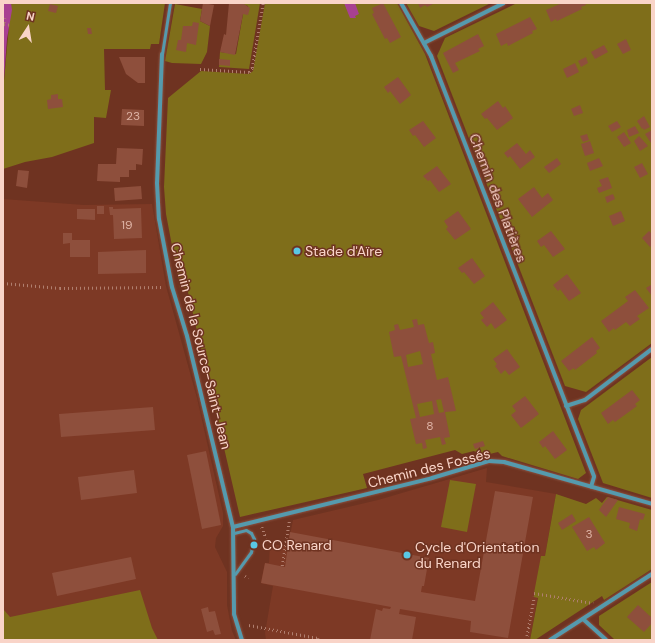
<!DOCTYPE html>
<html>
<head>
<meta charset="utf-8">
<style>
	body { margin:0 }
	#map { position:relative; width:655px; height:643px; overflow:hidden; background:#6f3321; font-family:"DM Sans",sans-serif }
	div>[style] { position:absolute }
	.built>* { inset:0; background:#7d3925 }
	.green>* { inset:0; background:#7f6e1a }
	.water>* { inset:0; background:#a84091 }
	.building>* { inset:0; background:#8e4f3c }
	.path>* { height:2.5px; margin-top:-1.25px; transform-origin:0; background:repeating-linear-gradient(90deg,#b07f6f 0 1px,transparent 0 4px) }
	.roads { filter:drop-shadow(0 0 1px #88503f) drop-shadow(0 0 1px #88503f) }
	.service>* { height:3px; margin:-1.5px; padding:0 1.5px; transform-origin:1.5px; border-radius:1.5px; background:#559aad }
	.minor>* { height:4px; margin:-2px; padding:0 2px; transform-origin:2px; border-radius:2px; background:#559aad }
	.dots>* { width:11px; height:11px; translate:-50% -50%; box-sizing:border-box; border:2px solid #6f3321; border-radius:50% }
	span { translate:-50% -50%; white-space:nowrap; text-align:center; line-height:1.15; -webkit-text-stroke:3px #6f3321; paint-order:stroke }
	.number-label { font-size:12px; color:#deb3a5 }
	.number-label span { -webkit-text-stroke-width:0 }
	.street-label { font-size:14px; color:#f9d4c8 }
	.poi-label { font-size:14px; color:#f9d4c8 }
	.left { translate:0 -50%; text-align:left }
	.frame { position:absolute; inset:0; border:4px solid #f9d4c8; pointer-events:none }
	.north { position:absolute; left:8px; top:8px; width:40px; height:40px; -webkit-text-stroke:3px #6f3321; paint-order:stroke; rotate:12deg; font-size:11px; font-weight:700; line-height:16px; text-align:center; color:#f9d4c8 }
	.north::after { content:''; display:block; margin:auto; width:14px; height:18px; background:#f9d4c8; clip-path:polygon(50% 0,100% 100%,50% 72%,0 100%) }
</style>
</head>
<body>
<div id="map">
	<div class="built">
		<i style="clip-path:polygon(3px 199px,84px 205px,152px 204px,166px 286px,197px 398px,223px 513px,223px 526px,216px 538px,215px 547px,227px 572px,227px 605px,232px 631px,236px 640px,3px 640px)"></i>
		<i style="clip-path:polygon(487px 468px,486px 482px,556px 494px,530px 640px,266px 640px,265px 633px,273px 586px,261px 583px,265px 563px,269px 563px,270px 544px,288px 546px,293px 520px,378px 500px)"></i>
	</div>
	<div class="green">
		<i style="clip-path:polygon(11px 3px,165px 3px,159px 44px,151px 44px,150px 49px,104px 49px,105px 90px,111px 90px,106px 118px,94px 117px,94px 143px,52px 157px,25px 162px,3px 169px,3px 92px)"></i>
		<i style="clip-path:polygon(239px 3px,260px 3px,249px 69px,219px 67px,220px 52px,236px 54px,243px 14px,248px 14px,248px 6px)"></i>
		<i style="clip-path:polygon(265px 3px,397px 3px,425px 54px,586px 473px,578px 479px,502px 456px,498px 452px,481px 456px,474px 451px,462px 454px,455px 450px,363px 474px,367px 488px,240px 517px,187px 288px,180px 288px,166px 214px,164px 187px,168px 98px,201px 71px,249px 74px,253px 71px)"></i>
		<i style="clip-path:polygon(406px 3px,491px 3px,434px 31px,419px 26px)"></i>
		<i style="clip-path:polygon(517px 3px,652px 3px,652px 343px,586px 392px,565px 386px,437px 56px,445px 38px)"></i>
		<i style="clip-path:polygon(175px 4px,202px 9px,200px 21px,210px 26px,207px 52px,201px 64px,172px 63px,165px 61px)"></i>
		<i style="clip-path:polygon(652px 357px,652px 498px,603px 483px,578px 419px,581px 410px)"></i>
		<i style="clip-path:polygon(450px 480px,476px 484px,467px 532px,441px 527px)"></i>
		<i style="clip-path:polygon(556px 494px,586px 504px,596px 498px,602px 503px,607px 497px,652px 510px,652px 569px,604px 600px,602px 596px,535px 640px,530px 640px,538px 598px,534px 597px,534px 593px,541px 556px,545px 556px)"></i>
		<i style="clip-path:polygon(652px 582px,652px 640px,615px 640px,599px 625px,599px 616px)"></i>
		<i style="clip-path:polygon(140px 590px,152px 628px,158px 640px,3px 640px,4px 610px,10px 617px)"></i>
	</div>
	<div class="water">
		<i style="clip-path:polygon(3px 3px,11px 3px,12px 10px,7px 39px,3px 92px)"></i>
		<i style="clip-path:polygon(344px 3px,355px 3px,359px 14px,355px 16px,356px 18px,350px 18px)"></i>
	</div>
	<div class="building">
		<i style="clip-path:polygon(203px 3px,214px 5px,210px 26px,200px 21px)"></i>
		<i style="clip-path:polygon(229px 3px,244px 4px,250px 8px,248px 15px,243px 14px,235px 55px,220px 52px,224px 34px,226px 35px)"></i>
		<i style="clip-path:polygon(383px 3px,401px 37px,390px 43px,387px 38px,385px 39px,372px 14px,374px 13px,372px 8px)"></i>
		<i style="clip-path:polygon(418px 3px,435px 3px,427px 7px,425px 5px,420px 8px)"></i>
		<i style="clip-path:polygon(562px 3px,585px 3px,586px 5px,581px 7px,582px 9px,557px 21px,556px 19px,551px 22px,546px 10px)"></i>
		<i style="clip-path:polygon(50px 4px,58px 6px,56px 13px,48px 11px)"></i>
		<i style="clip-path:polygon(530px 17px,537px 29px,532px 31px,533px 33px,508px 46px,507px 43px,501px 46px,496px 34px)"></i>
		<i style="clip-path:polygon(193px 22px,199px 23px,196px 45px,187px 43px,186px 52px,176px 50px,178px 40px,181px 40px,183px 26px,192px 26px)"></i>
		<i style="clip-path:polygon(87px 28px,91px 28px,92px 34px,88px 34px)"></i>
		<i style="clip-path:polygon(478px 34px,484px 46px,478px 49px,480px 51px,455px 63px,459px 70px,453px 73px,443px 53px)"></i>
		<i style="clip-path:polygon(626px 39px,631px 50px,623px 54px,617px 44px)"></i>
		<i style="clip-path:polygon(604px 45px,608px 52px,595px 59px,591px 52px)"></i>
		<i style="clip-path:polygon(119px 57px,145px 57px,145px 83px,138px 83px,126px 74px)"></i>
		<i style="clip-path:polygon(586px 57px,588px 63px,581px 67px,578px 61px)"></i>
		<i style="clip-path:polygon(219px 59px,230px 60px,230px 66px,219px 65px)"></i>
		<i style="clip-path:polygon(575px 63px,579px 72px,567px 78px,563px 69px)"></i>
		<i style="clip-path:polygon(398px 77px,411px 95px,400px 104px,390px 91px,388px 93px,384px 87px)"></i>
		<i style="clip-path:polygon(58px 94px,58px 99px,62px 99px,63px 107px,48px 109px,47px 100px,51px 99px,51px 95px)"></i>
		<i style="clip-path:polygon(498px 101px,503px 108px,505px 106px,513px 118px,497px 130px,487px 118px,485px 119px,481px 114px)"></i>
		<i style="clip-path:polygon(580px 105px,583px 113px,574px 116px,571px 109px)"></i>
		<i style="clip-path:polygon(122px 109px,144px 110px,144px 126px,121px 125px)"></i>
		<i style="clip-path:polygon(644px 116px,650px 127px,644px 130px,643px 128px,642px 129px,637px 121px)"></i>
		<i style="clip-path:polygon(423px 121px,436px 138px,424px 147px,415px 135px,413px 136px,409px 130px)"></i>
		<i style="clip-path:polygon(617px 121px,621px 127px,612px 132px,608px 126px)"></i>
		<i style="clip-path:polygon(635px 126px,639px 133px,629px 137px,627px 130px)"></i>
		<i style="clip-path:polygon(652px 130px,652px 143px,651px 143px,645px 134px)"></i>
		<i style="clip-path:polygon(624px 132px,631px 143px,624px 147px,617px 137px)"></i>
		<i style="clip-path:polygon(587px 134px,589px 140px,583px 142px,580px 136px)"></i>
		<i style="clip-path:polygon(639px 136px,648px 146px,640px 151px,634px 141px)"></i>
		<i style="clip-path:polygon(590px 141px,594px 153px,585px 156px,581px 144px)"></i>
		<i style="clip-path:polygon(517px 143px,526px 154px,530px 150px,535px 157px,520px 169px,510px 156px,508px 158px,504px 153px)"></i>
		<i style="clip-path:polygon(117px 148px,143px 149px,142px 165px,136px 164px,136px 170px,129px 170px,129px 177px,120px 177px,120px 182px,97px 181px,98px 164px,116px 164px)"></i>
		<i style="clip-path:polygon(557px 158px,561px 164px,549px 173px,544px 167px)"></i>
		<i style="clip-path:polygon(599px 158px,603px 166px,590px 171px,587px 163px)"></i>
		<i style="clip-path:polygon(642px 163px,648px 174px,640px 178px,634px 167px)"></i>
		<i style="clip-path:polygon(437px 166px,451px 184px,439px 192px,430px 180px,428px 181px,423px 176px)"></i>
		<i style="clip-path:polygon(18px 170px,29px 171px,27px 188px,16px 186px)"></i>
		<i style="clip-path:polygon(608px 177px,612px 188px,599px 193px,597px 188px,602px 186px,599px 180px)"></i>
		<i style="clip-path:polygon(141px 186px,142px 199px,115px 201px,114px 188px)"></i>
		<i style="clip-path:polygon(534px 187px,542px 198px,548px 193px,553px 200px,532px 217px,518px 199px)"></i>
		<i style="clip-path:polygon(613px 194px,615px 199px,607px 203px,605px 197px)"></i>
		<i style="clip-path:polygon(97px 206px,104px 206px,104px 214px,97px 214px)"></i>
		<i style="clip-path:polygon(109px 207px,113px 207px,113px 209px,141px 208px,142px 238px,114px 239px,113px 215px,110px 215px)"></i>
		<i style="clip-path:polygon(77px 209px,95px 209px,95px 220px,77px 219px)"></i>
		<i style="clip-path:polygon(458px 211px,471px 229px,455px 240px,446px 229px,448px 227px,444px 221px)"></i>
		<i style="clip-path:polygon(621px 211px,625px 221px,613px 226px,609px 216px)"></i>
		<i style="clip-path:polygon(551px 231px,565px 249px,553px 257px,544px 245px,541px 247px,537px 241px)"></i>
		<i style="clip-path:polygon(649px 231px,652px 234px,652px 245px,650px 247px,642px 238px)"></i>
		<i style="clip-path:polygon(63px 233px,72px 233px,72px 240px,90px 240px,90px 257px,70px 257px,70px 243px,63px 244px)"></i>
		<i style="clip-path:polygon(146px 250px,146px 273px,98px 274px,98px 252px)"></i>
		<i style="clip-path:polygon(472px 258px,485px 276px,474px 284px,464px 272px,462px 273px,458px 268px)"></i>
		<i style="clip-path:polygon(567px 274px,581px 293px,569px 301px,560px 289px,558px 291px,553px 285px)"></i>
		<i style="clip-path:polygon(651px 285px,652px 286px,652px 296px,646px 288px)"></i>
		<i style="clip-path:polygon(635px 290px,649px 308px,637px 316px,640px 319px,630px 326px,626px 322px,615px 330px,614px 328px,609px 332px,601px 321px,628px 301px,625px 297px)"></i>
		<i style="clip-path:polygon(493px 302px,507px 320px,495px 329px,491px 323px,487px 327px,481px 320px,484px 318px,480px 313px)"></i>
		<i style="clip-path:polygon(evenodd,417px 319px,418px 325px,424px 324px,429px 343px,433px 342px,435px 353px,431px 354px,437px 380px,448px 377px,456px 411px,445px 412px,450px 437px,444px 438px,446px 444px,442px 445px,440px 437px,425px 440px,427px 448px,423px 449px,422px 443px,416px 444px,410px 419px,416px 418px,401px 356px,394px 357px,389px 332px,395px 330px,394px 325px,398px 324px,400px 330px,414px 327px,412px 320px,417px 319px,420px 351px,423px 364px,408px 367px,406px 355px,420px 351px,417px 319px,441px 399px,444px 412px,439px 413px,436px 400px,441px 399px,417px 319px,432px 401px,434px 414px,420px 417px,417px 404px,432px 401px)"></i>
		<i style="clip-path:polygon(592px 337px,600px 348px,596px 351px,597px 353px,575px 370px,574px 368px,569px 371px,561px 361px)"></i>
		<i style="clip-path:polygon(507px 349px,520px 367px,509px 375px,505px 370px,501px 374px,495px 366px,497px 364px,493px 359px)"></i>
		<i style="clip-path:polygon(632px 390px,640px 400px,635px 404px,637px 406px,615px 422px,613px 420px,608px 424px,601px 413px)"></i>
		<i style="clip-path:polygon(525px 396px,539px 414px,521px 428px,511px 415px,516px 411px,512px 406px)"></i>
		<i style="clip-path:polygon(153px 407px,155px 430px,61px 437px,59px 414px)"></i>
		<i style="clip-path:polygon(553px 431px,567px 450px,555px 459px,545px 446px,543px 448px,539px 442px)"></i>
		<i style="clip-path:polygon(483px 441px,485px 446px,475px 449px,473px 444px)"></i>
		<i style="clip-path:polygon(206px 451px,221px 525px,202px 529px,187px 455px)"></i>
		<i style="clip-path:polygon(134px 470px,137px 493px,81px 500px,78px 477px)"></i>
		<i style="clip-path:polygon(495px 491px,533px 497px,508px 638px,470px 632px,471px 621px,400px 609px,399px 614px,416px 617px,412px 640px,370px 640px,376px 609px,382px 611px,383px 608px,390px 609px,391px 607px,261px 583px,265px 563px,285px 567px,290px 532px,429px 558px,424px 586px,422px 586px,421px 592px,475px 601px)"></i>
		<i style="clip-path:polygon(608px 497px,618px 500px,606px 517px,599px 510px)"></i>
		<i style="clip-path:polygon(619px 507px,645px 514px,643px 520px,640px 519px,637px 531px,629px 528px,630px 523px,616px 519px)"></i>
		<i style="clip-path:polygon(572px 514px,576px 521px,562px 530px,558px 523px)"></i>
		<i style="clip-path:polygon(589px 517px,605px 543px,596px 550px,594px 547px,587px 551px,572px 527px)"></i>
		<i style="clip-path:polygon(131px 557px,136px 579px,57px 596px,52px 573px)"></i>
		<i style="clip-path:polygon(638px 605px,652px 618px,652px 623px,644px 632px,627px 617px)"></i>
		<i style="clip-path:polygon(208px 607px,209px 612px,215px 611px,221px 634px,215px 635px,213px 630px,207px 632px,201px 609px)"></i>
	</div>
	<div class="path">
		<i style="left:5px;top:18px;width:6px;rotate:99deg"></i>
		<i style="left:4px;top:24px;width:8px;rotate:7deg"></i>
		<i style="left:200px;top:69px;width:49px;rotate:3.5deg"></i>
		<i style="left:249px;top:72px;width:5px;rotate:-53deg"></i>
		<i style="left:252px;top:68px;width:66px;rotate:-80.4deg"></i>
		<i style="left:3px;top:283px;width:57px;rotate:5deg"></i>
		<i style="left:60px;top:288px;width:104px;rotate:-0.6deg"></i>
		<i style="left:262px;top:527px;width:12px;rotate:70deg"></i>
		<i style="left:282px;top:566px;width:45px;rotate:-81deg"></i>
		<i style="left:245px;top:576px;width:4px;rotate:27deg"></i>
		<i style="left:534px;top:593px;width:60px;rotate:9.6deg"></i>
		<i style="left:249px;top:625px;width:70px;rotate:10.7deg"></i>
		<i style="left:318px;top:638px;width:2px;rotate:90deg"></i>
		<i style="left:526px;top:640px;width:44px;rotate:-79.5deg"></i>
	</div>
	<div class="roads">
		<div class="service">
			<i style="left:162px;top:54px;width:52px;rotate:-81.1deg"></i>
			<i style="left:234px;top:533px;width:12px;rotate:-14deg"></i>
			<i style="left:246px;top:530px;width:6px;rotate:31deg"></i>
			<i style="left:251px;top:533px;width:7px;rotate:63deg"></i>
			<i style="left:254px;top:539px;width:13px;rotate:103deg"></i>
			<i style="left:251px;top:552px;width:27px;rotate:126deg"></i>
		</div>
		<div class="minor">
			<i style="left:401px;top:3px;width:61px;rotate:60.5deg"></i>
			<i style="left:431px;top:56px;width:451px;rotate:68.8deg"></i>
			<i style="left:594px;top:477px;width:10px;rotate:107deg"></i>
			<i style="left:424px;top:43px;width:89px;rotate:-26.6deg"></i>
			<i style="left:162px;top:54px;width:129px;rotate:92.2deg"></i>
			<i style="left:157px;top:183px;width:36px;rotate:87deg"></i>
			<i style="left:159px;top:219px;width:69px;rotate:79.2deg"></i>
			<i style="left:172px;top:287px;width:51px;rotate:73deg"></i>
			<i style="left:187px;top:336px;width:196px;rotate:76.5deg"></i>
			<i style="left:233px;top:527px;width:87px;rotate:89.3deg"></i>
			<i style="left:234px;top:614px;width:27px;rotate:73deg"></i>
			<i style="left:566px;top:406px;width:20px;rotate:-18deg"></i>
			<i style="left:585px;top:400px;width:84px;rotate:-37.3deg"></i>
			<i style="left:233px;top:527px;width:205px;rotate:-13.8deg"></i>
			<i style="left:432px;top:478px;width:59px;rotate:-16.6deg"></i>
			<i style="left:489px;top:461px;width:15px;rotate:4deg"></i>
			<i style="left:504px;top:462px;width:154px;rotate:15.8deg"></i>
			<i style="left:583px;top:619px;width:31px;rotate:42deg"></i>
			<i style="left:550px;top:640px;width:121px;rotate:-32.9deg"></i>
		</div>
	</div>
	<div class="dots">
		<i style="left:297px;top:251px;background:#59c8e5"></i>
		<i style="left:254px;top:545px;background:#59c8e5"></i>
		<i style="left:407px;top:555px;background:#59c8e5"></i>
	</div>
	<div class="number-label">
		<span style="left:133px;top:117px">23</span>
		<span style="left:127px;top:226px">19</span>
		<span style="left:430px;top:427px">8</span>
		<span style="left:589px;top:535px">3</span>
	</div>
	<div class="street-label">
		<span style="left:498px;top:198px;rotate:69deg">Chemin des Platières</span>
		<span style="left:201px;top:346px;rotate:76deg">Chemin de la Source-Saint-Jean</span>
		<span style="left:429px;top:468px;rotate:-14deg">Chemin des Fossés</span>
	</div>
	<div class="poi-label">
		<span class="left" style="left:305px;top:251px">Stade d'Aïre</span>
		<span class="left" style="left:262px;top:545px">CO Renard</span>
		<span class="left" style="left:415px;top:555px">Cycle d'Orientation<br>du Renard</span>
	</div>
	<div class="frame"></div>
	<div class="north">N</div>
</div>
</body>
</html>
